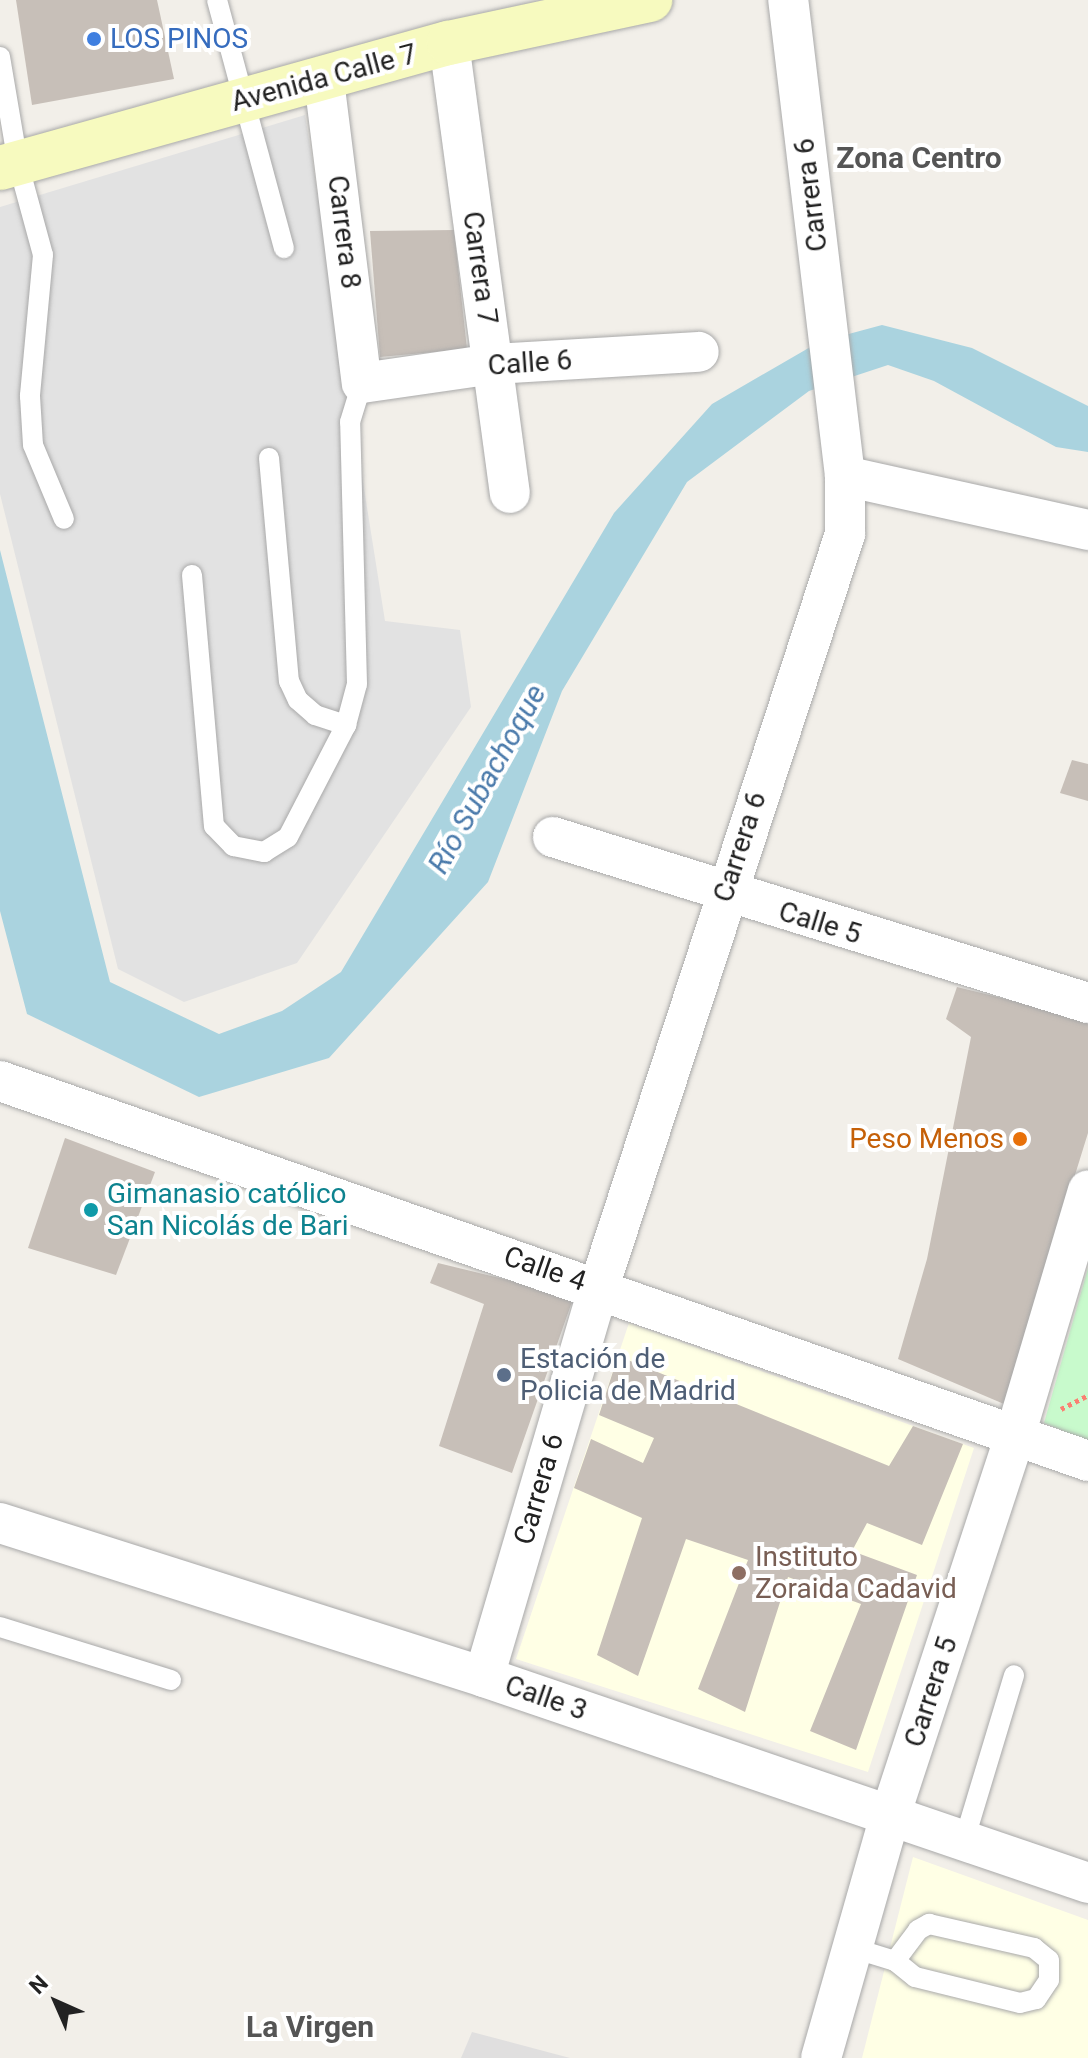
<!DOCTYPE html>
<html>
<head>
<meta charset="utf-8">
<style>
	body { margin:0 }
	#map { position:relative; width:1088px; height:2058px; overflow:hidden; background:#f2efe9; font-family:Roboto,sans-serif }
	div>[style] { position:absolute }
	.residential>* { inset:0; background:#e0dfdf }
	.education>* { inset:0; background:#ffffe5 }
	.park>* { inset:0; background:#c8facc }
	.parking>* { inset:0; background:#e2e2e2 }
	.water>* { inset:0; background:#aad3df }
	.building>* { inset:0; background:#c7bfb8 }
	.path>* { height:5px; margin-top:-2.5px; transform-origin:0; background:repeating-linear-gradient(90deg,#fa8072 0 4px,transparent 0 8px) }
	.roads { filter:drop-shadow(0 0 2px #a9a9a9) drop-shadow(0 0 2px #a9a9a9) }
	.lane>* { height:20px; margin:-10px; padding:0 10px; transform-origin:10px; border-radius:10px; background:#fff }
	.street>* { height:40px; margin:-20px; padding:0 20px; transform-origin:20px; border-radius:20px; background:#fff }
	.secondary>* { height:44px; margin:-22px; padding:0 22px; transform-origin:22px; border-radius:22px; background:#f7fabf }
	.dots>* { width:22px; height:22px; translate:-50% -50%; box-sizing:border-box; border:4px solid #fff; border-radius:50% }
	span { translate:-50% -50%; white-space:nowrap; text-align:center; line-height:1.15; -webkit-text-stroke:8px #fff; paint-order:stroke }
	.shop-label { font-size:28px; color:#366cbe }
	.left { translate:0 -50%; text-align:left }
	.street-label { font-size:28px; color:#222 }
	.food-label { font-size:28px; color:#c56008 }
	.right { translate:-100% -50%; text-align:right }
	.culture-label { font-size:28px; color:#0d838f }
	.service-label { font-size:28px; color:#4e5e75 }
	.education-label { font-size:28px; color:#785e54 }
	.neighbourhood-label { font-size:30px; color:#555; font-weight:700 }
	.water-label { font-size:30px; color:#4a7aab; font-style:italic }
	.north { position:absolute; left:16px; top:1962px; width:80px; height:80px; -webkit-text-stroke:6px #fff; paint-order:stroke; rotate:315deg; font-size:22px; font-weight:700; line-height:32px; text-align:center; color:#222 }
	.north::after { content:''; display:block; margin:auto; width:28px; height:36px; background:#222; clip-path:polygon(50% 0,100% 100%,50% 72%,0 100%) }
</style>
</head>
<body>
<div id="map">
	<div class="residential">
		<i style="clip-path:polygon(472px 2032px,570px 2058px,461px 2058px)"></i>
	</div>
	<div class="education">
		<i style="clip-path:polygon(629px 1323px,974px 1448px,868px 1772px,516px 1659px)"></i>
		<i style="clip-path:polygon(913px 1857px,1088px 1920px,1088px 2058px,862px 2058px)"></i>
	</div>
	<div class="park">
		<i style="clip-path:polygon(1088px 1268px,1088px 1441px,1044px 1423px)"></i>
	</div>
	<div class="parking">
		<i style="clip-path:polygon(305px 115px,385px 621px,460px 630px,471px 707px,297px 963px,184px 1002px,118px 969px,0 494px,0 207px)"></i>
	</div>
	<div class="water">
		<i style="clip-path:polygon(882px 325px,972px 348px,1088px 406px,1088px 452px,1056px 447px,934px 381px,888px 365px,809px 391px,687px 482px,562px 691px,488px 882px,329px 1058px,199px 1097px,27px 1014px,0 911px,0 550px,110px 982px,219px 1034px,282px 1011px,341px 972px,614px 513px,712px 404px,819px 342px)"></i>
	</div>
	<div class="building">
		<i style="clip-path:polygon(16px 0,157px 0,174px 79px,32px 105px)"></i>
		<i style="clip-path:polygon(454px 230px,467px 349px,380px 357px,370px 231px)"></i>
		<i style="clip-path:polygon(1072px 760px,1088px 764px,1088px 801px,1060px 793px)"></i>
		<i style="clip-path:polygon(957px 987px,1088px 1019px,1088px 1133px,1004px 1404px,898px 1359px,927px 1259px,971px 1037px,946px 1019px)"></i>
		<i style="clip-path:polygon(65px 1138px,155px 1172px,116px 1275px,28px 1248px)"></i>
		<i style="clip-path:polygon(438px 1263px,574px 1296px,512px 1473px,439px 1446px,484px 1304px,430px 1283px)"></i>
		<i style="clip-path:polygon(618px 1356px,889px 1466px,913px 1426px,963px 1444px,922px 1545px,867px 1523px,852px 1551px,917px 1575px,856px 1750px,810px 1731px,861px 1604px,788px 1577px,745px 1712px,698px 1689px,748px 1560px,686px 1539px,638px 1676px,597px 1655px,642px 1518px,574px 1488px,591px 1439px,643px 1463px,654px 1438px,599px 1415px)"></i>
	</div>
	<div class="path">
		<i style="left:1061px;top:1409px;width:30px;rotate:-27deg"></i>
	</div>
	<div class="roads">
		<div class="lane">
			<i style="left:217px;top:0;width:257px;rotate:74.9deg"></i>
			<i style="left:0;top:57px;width:108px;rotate:80.4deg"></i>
			<i style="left:18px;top:163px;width:95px;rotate:74.8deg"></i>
			<i style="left:43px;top:255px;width:142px;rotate:95.3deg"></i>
			<i style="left:30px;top:396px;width:49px;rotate:86.5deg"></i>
			<i style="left:33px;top:445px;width:80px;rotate:67.3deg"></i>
			<i style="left:269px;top:458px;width:224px;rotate:84.9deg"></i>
			<i style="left:289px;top:681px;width:21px;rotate:65deg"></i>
			<i style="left:298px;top:700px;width:23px;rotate:41deg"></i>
			<i style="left:315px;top:715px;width:33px;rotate:18deg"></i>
			<i style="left:192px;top:575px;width:252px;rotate:85deg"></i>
			<i style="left:214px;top:826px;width:28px;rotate:46deg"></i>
			<i style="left:233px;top:846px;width:32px;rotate:11deg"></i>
			<i style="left:264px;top:852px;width:28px;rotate:-32deg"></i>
			<i style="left:288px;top:837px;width:126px;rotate:-62.6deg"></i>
			<i style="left:346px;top:725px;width:42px;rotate:-75deg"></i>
			<i style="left:357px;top:684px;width:262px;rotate:-91.5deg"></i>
			<i style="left:350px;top:422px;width:41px;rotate:-72.9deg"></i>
			<i style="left:0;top:1627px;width:179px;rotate:17.2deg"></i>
			<i style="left:964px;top:1841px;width:173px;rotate:-73.2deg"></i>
			<i style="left:853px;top:1948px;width:44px;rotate:17.2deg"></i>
			<i style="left:895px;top:1961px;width:39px;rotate:-53deg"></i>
			<i style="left:918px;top:1930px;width:13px;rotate:-29deg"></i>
			<i style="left:929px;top:1924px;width:108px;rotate:12.9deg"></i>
			<i style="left:1034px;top:1948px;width:19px;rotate:39deg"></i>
			<i style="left:1049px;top:1960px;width:20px;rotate:90deg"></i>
			<i style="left:1049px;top:1980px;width:23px;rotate:124deg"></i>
			<i style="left:1036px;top:1999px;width:16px;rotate:166deg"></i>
			<i style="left:1020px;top:2003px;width:108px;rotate:-166.1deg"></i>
			<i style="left:915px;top:1977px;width:26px;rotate:-141deg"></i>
		</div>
		<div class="street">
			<i style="left:449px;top:43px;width:454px;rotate:82.3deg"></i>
			<i style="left:324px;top:80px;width:305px;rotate:82.9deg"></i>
			<i style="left:362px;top:383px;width:133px;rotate:-8.2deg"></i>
			<i style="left:494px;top:364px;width:205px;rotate:-3.4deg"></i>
			<i style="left:845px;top:476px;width:249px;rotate:12.5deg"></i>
			<i style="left:553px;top:837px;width:560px;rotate:17.24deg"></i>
			<i style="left:0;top:1081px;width:1152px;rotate:19.25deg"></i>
			<i style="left:0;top:1523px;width:508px;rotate:17.65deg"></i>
			<i style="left:484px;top:1677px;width:638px;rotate:18.83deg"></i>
			<i style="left:484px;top:1677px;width:407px;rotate:-73.6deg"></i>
			<i style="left:599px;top:1287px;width:792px;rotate:-71.91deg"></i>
			<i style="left:845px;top:534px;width:58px;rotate:-90deg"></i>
			<i style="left:845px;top:476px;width:479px;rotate:-96.8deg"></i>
			<i style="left:821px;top:2058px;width:252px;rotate:-74.1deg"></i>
			<i style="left:890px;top:1816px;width:404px;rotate:-71.8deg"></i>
			<i style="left:1016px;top:1432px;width:252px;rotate:-73.4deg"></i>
		</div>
		<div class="secondary">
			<i style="left:0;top:168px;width:466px;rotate:-15.6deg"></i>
			<i style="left:449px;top:43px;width:206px;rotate:-12.1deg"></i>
		</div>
	</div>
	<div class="dots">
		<i style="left:94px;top:39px;background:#3f7fe0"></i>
		<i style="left:1020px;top:1139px;background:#e8710a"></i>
		<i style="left:91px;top:1210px;background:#0f9aa8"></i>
		<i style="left:504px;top:1375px;background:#5c6f8a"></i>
		<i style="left:739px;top:1573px;background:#8d6e63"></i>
	</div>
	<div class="shop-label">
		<span class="left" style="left:110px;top:39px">LOS PINOS</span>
	</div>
	<div class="street-label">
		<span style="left:324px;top:78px;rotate:-15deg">Avenida Calle 7</span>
		<span style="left:811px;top:195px;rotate:-97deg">Carrera 6</span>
		<span style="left:344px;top:232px;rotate:83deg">Carrera 8</span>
		<span style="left:480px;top:268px;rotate:82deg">Carrera 7</span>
		<span style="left:530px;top:363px;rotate:-4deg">Calle 6</span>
		<span style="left:740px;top:847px;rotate:-72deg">Carrera 6</span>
		<span style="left:820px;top:923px;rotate:17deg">Calle 5</span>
		<span style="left:545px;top:1269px;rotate:19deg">Calle 4</span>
		<span style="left:539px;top:1489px;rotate:-74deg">Carrera 6</span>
		<span style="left:931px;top:1692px;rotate:-72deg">Carrera 5</span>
		<span style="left:546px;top:1698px;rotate:19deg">Calle 3</span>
	</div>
	<div class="food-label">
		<span class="right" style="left:1004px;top:1139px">Peso Menos</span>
	</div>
	<div class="culture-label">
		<span class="left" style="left:107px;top:1210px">Gimanasio católico<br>San Nicolás de Bari</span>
	</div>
	<div class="service-label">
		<span class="left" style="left:520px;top:1375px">Estación de<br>Policia de Madrid</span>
	</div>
	<div class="education-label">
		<span class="left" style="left:755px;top:1573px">Instituto<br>Zoraida Cadavid</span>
	</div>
	<div class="neighbourhood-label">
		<span style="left:919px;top:158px">Zona Centro</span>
		<span style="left:310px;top:2027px">La Virgen</span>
	</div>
	<div class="water-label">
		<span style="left:487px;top:779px;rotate:-61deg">Río Subachoque</span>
	</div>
	<div class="north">N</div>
</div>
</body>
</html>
